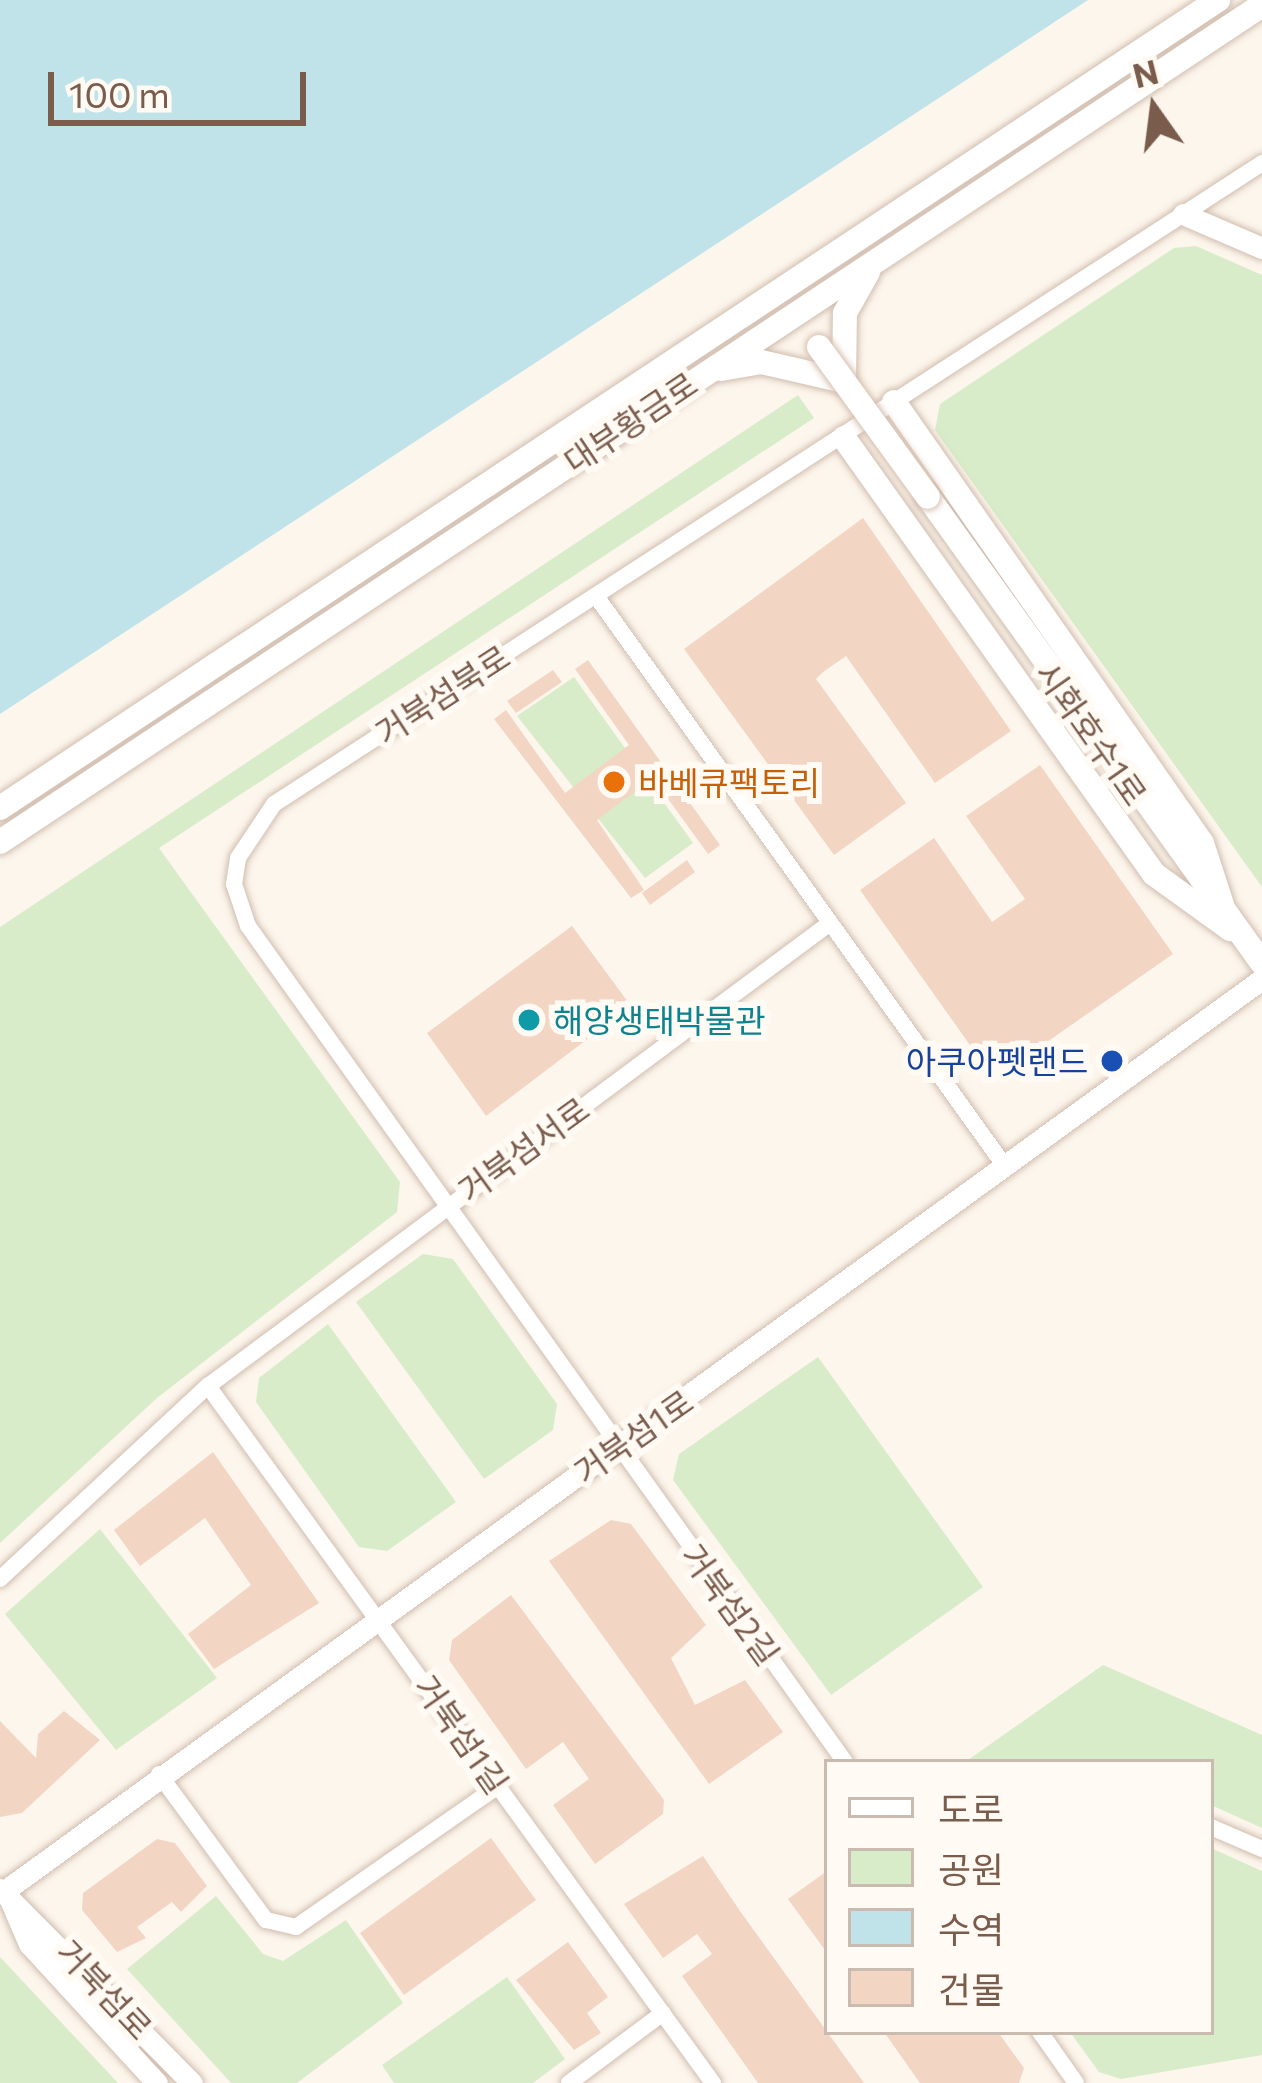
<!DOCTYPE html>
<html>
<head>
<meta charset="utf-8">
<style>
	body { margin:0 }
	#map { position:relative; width:1262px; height:2083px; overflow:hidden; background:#fdf6ec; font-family:Commissioner,"Noto Sans KR",sans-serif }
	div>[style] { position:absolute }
	.green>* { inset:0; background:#d8ecc9 }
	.water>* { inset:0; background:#bfe3e8 }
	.building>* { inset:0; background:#f3d5c3 }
	.roads { filter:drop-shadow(0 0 3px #d1beb0) drop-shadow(0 0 3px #d1beb0) }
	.minor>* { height:16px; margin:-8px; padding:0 8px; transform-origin:8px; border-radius:8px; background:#fff }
	.tertiary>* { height:21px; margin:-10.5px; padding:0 10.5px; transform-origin:10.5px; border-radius:10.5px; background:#fff }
	.secondary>* { height:24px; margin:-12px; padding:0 12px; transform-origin:12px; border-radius:12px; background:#fff }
	.bridges { filter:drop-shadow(0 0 3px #d6c0b0) drop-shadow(0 0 3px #d6c0b0) }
	.secondary-bridge>* { height:24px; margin:-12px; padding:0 12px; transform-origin:12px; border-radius:12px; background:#fff }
	.dots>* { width:33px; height:33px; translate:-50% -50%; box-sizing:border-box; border:6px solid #fffaf3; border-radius:50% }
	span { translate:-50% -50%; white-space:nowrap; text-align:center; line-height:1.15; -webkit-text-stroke:12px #fffaf3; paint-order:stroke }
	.street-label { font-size:33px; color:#7a5c4d }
	.food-label { font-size:33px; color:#c56008 }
	.left { translate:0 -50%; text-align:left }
	.culture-label { font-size:33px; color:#0d838f }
	.transit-label { font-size:33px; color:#164399 }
	.right { translate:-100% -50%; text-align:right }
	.legend { position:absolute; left:824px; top:1759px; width:390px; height:276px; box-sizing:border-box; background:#fffaf3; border:3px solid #cabbb1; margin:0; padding:15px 21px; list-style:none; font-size:36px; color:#7a5c4d }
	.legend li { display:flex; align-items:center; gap:24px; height:60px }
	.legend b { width:60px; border:3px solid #cabbb1 }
	.north { position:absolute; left:1094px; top:48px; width:120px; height:120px; -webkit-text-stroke:9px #fffaf3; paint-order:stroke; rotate:346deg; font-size:33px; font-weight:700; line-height:48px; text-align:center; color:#7a5c4d }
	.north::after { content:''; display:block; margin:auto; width:42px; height:54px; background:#7a5c4d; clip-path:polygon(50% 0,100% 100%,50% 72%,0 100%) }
	.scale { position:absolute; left:48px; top:72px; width:258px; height:54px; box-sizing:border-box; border:6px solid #7a5c4d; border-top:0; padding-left:15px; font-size:36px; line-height:42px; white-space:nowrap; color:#7a5c4d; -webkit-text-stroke:9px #fffaf3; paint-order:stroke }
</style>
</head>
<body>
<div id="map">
	<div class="green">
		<i style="clip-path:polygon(1196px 246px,1262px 275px,1262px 887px,935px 430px,940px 404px,1174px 248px)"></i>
		<i style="clip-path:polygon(798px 395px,814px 418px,159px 848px,400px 1182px,397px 1212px,157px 1398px,0 1543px,0 927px)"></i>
		<i style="clip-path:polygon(574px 677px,693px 843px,645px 878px,517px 716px)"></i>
		<i style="clip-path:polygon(423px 1254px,453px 1259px,557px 1404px,553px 1430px,484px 1479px,356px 1302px)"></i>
		<i style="clip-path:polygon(328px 1324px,456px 1502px,387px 1551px,359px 1547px,256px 1402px,259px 1378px)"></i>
		<i style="clip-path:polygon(818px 1357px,983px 1587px,831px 1695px,673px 1480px,679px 1454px)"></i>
		<i style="clip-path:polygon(100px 1529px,217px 1678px,116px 1750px,5px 1614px)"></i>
		<i style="clip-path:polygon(1103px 1665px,1262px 1735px,1262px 1828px,1211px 1805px,1211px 1762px,965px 1762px)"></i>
		<i style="clip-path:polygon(1211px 1848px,1262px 1871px,1262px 2055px,1121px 2079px,1099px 2072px,1070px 2032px,1211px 2032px)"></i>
		<i style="clip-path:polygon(216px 1896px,263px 1954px,283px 1961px,346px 1920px,403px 2003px,297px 2083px,231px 2083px,127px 1969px)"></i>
		<i style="clip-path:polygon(0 1957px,104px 2068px,118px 2083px,0 2083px)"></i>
		<i style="clip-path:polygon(507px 1977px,565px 2059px,533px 2083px,394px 2083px,382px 2065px)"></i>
	</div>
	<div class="water">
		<i style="clip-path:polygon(0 0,1088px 0,0 714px)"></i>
	</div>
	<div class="building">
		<i style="clip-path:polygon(863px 518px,1011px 731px,935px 783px,846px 656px,823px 672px,816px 679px,906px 803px,834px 855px,684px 649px)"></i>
		<i style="clip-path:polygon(588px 660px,720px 845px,708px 854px,653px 778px,597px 820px,644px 890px,631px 898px,494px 719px,506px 710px,565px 793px,629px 745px,575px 669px)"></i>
		<i style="clip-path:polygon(553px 670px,562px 682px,516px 713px,507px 701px)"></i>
		<i style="clip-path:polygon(1040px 765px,1173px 954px,994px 1079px,860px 890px,934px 838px,992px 922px,1025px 899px,966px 816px)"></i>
		<i style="clip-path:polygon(687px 860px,695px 872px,650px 905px,642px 893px)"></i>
		<i style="clip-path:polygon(572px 926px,631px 1006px,486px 1116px,427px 1033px)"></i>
		<i style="clip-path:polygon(213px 1452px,319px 1603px,214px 1669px,188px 1634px,251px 1585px,205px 1518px,140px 1566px,114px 1530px)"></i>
		<i style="clip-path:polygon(611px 1520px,631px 1524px,706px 1625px,671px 1658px,695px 1705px,745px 1680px,783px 1732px,709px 1784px,549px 1561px)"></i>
		<i style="clip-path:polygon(511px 1595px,664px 1800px,663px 1814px,595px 1864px,553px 1805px,589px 1779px,563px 1742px,526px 1769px,449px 1660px,452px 1640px)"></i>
		<i style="clip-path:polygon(64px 1711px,100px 1740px,22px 1813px,0 1817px,0 1721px,36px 1758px,38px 1734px)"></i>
		<i style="clip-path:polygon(491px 1838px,536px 1900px,404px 1995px,360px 1933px)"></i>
		<i style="clip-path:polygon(157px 1839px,175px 1843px,207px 1886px,181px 1912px,172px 1902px,137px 1927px,146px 1938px,117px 1952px,82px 1910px,83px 1893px)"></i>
		<i style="clip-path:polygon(703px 1856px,740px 1911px,864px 2083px,758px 2083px,682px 1976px,712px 1954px,697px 1934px,663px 1958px,624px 1904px)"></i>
		<i style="clip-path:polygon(827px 1871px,827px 1953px,788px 1899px)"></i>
		<i style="clip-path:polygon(568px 1942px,608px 1997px,587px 2013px,601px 2033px,574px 2050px,516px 1980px)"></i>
		<i style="clip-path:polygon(884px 2032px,998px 2032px,1024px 2068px,1019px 2083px,920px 2083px)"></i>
	</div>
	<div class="roads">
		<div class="minor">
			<i style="left:596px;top:596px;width:700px;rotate:54.36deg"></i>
			<i style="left:208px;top:1386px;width:861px;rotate:54.08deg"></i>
			<i style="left:0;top:1579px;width:284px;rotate:-42.9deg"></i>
			<i style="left:208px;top:1386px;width:775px;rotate:-36.66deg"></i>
			<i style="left:845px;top:1762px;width:1027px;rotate:-125.53deg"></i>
			<i style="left:248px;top:926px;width:44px;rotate:-108.4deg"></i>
			<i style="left:234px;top:884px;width:26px;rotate:-81deg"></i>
			<i style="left:238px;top:858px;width:65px;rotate:-56.3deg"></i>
			<i style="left:274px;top:804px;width:1178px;rotate:-32.97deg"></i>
			<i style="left:159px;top:1774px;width:181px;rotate:53.8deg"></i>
			<i style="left:266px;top:1920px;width:31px;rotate:13deg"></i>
			<i style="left:296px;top:1927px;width:246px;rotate:-34.9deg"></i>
			<i style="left:1211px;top:1827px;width:56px;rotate:23.3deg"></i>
			<i style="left:1040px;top:2032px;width:62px;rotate:54.8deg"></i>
			<i style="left:569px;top:2083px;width:117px;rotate:-36.7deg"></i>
		</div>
		<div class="tertiary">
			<i style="left:1183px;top:214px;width:86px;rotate:23.3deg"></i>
			<i style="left:0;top:1889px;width:273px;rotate:45.3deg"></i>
			<i style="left:3px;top:1892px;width:1555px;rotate:-35.95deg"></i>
			<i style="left:11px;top:1902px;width:46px;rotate:66.8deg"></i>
			<i style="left:29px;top:1944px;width:189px;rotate:47.4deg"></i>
		</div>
		<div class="secondary">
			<i style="left:721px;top:369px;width:41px;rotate:-9.9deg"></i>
			<i style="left:761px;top:362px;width:85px;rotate:12.9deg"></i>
			<i style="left:844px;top:381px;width:68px;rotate:-89.2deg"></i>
			<i style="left:845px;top:313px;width:47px;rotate:-60.7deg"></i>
			<i style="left:894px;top:402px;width:538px;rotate:55.07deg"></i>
			<i style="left:1202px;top:843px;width:90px;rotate:72deg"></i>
			<i style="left:844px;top:438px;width:535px;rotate:54.59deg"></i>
			<i style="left:1154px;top:874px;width:94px;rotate:35.9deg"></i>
			<i style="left:928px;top:497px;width:573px;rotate:54.37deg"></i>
			<i style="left:0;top:808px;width:1462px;rotate:-33.56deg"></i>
			<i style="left:0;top:842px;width:1514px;rotate:-33.55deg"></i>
		</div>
	</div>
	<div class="bridges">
		<div class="secondary-bridge">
			<i style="left:819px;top:347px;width:185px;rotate:54deg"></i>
		</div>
	</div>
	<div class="dots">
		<i style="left:614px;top:782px;background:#e8710a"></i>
		<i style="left:529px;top:1020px;background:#0f9aa8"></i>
		<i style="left:1112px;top:1061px;background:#1a4fb4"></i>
	</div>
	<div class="street-label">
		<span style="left:630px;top:422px;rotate:-34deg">대부황금로</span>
		<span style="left:442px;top:694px;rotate:-33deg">거북섬북로</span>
		<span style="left:1092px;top:733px;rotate:55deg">시화호수1로</span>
		<span style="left:523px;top:1149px;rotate:-36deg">거북섬서로</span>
		<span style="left:633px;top:1436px;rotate:-35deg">거북섬1로</span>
		<span style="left:731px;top:1604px;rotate:54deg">거북섬2길</span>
		<span style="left:462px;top:1734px;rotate:55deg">거북섬1길</span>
		<span style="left:105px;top:1989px;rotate:47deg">거북섬로</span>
	</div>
	<div class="food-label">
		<span class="left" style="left:638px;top:782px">바베큐팩토리</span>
	</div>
	<div class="culture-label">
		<span class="left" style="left:553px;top:1020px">해양생태박물관</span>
	</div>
	<div class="transit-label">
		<span class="right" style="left:1088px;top:1061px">아쿠아펫랜드</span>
	</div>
	<ul class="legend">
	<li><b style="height:15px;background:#fff"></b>도로</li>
	<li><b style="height:33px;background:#d8ecc9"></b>공원</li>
	<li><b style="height:33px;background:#bfe3e8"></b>수역</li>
	<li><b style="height:33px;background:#f3d5c3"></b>건물</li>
	</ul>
	<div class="north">N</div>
	<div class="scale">100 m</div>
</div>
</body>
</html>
